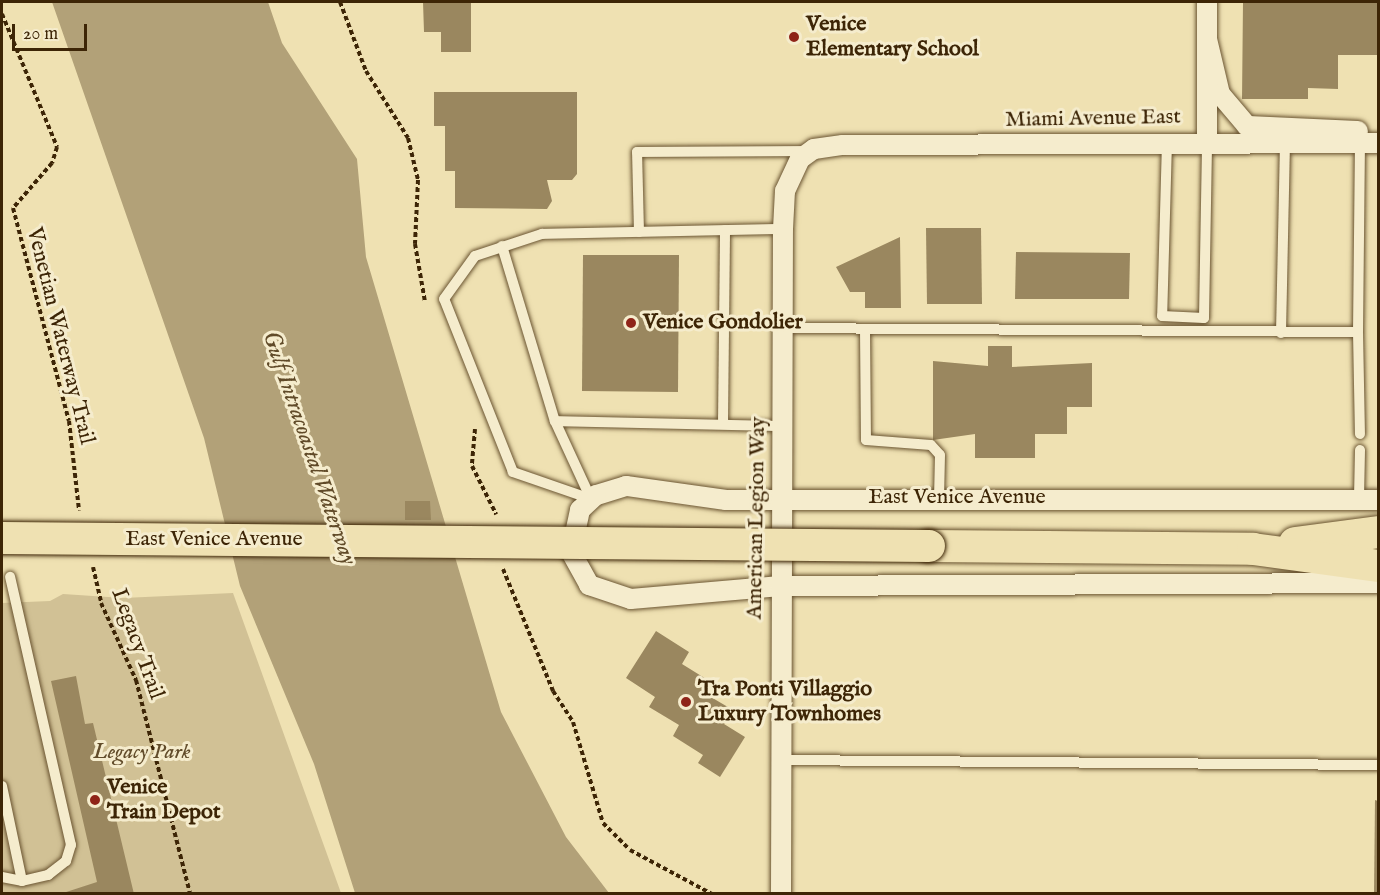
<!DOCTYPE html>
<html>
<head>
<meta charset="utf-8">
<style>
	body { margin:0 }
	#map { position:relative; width:1380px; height:895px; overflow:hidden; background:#efe1b2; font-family:"IM FELL English",serif }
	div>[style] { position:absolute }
	.green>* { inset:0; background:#d1c195 }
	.water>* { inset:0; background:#b2a178 }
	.building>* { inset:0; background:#9a875f }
	.path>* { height:4px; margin-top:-2px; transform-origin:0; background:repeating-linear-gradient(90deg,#3d2506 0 4.5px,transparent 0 7.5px) }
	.roads { filter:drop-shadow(0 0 2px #6a5431) drop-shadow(0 0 2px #6a5431) }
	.service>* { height:10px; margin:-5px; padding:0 5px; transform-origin:5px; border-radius:5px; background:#f5eccd }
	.minor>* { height:20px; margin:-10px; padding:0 10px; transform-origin:10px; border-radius:10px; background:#f5eccd }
	.primary>* { height:32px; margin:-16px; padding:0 16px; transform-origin:16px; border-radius:16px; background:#efe1b2 }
	.bridges { filter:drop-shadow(0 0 2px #3d2506) drop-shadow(0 0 2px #3d2506) }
	.primary-bridge>* { height:32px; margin:-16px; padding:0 16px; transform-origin:16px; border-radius:16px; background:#efe1b2 }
	.dots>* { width:16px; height:16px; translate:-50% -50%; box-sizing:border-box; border:3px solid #f5eccd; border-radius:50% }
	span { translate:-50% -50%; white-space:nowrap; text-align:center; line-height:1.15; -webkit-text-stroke:6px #f5eccd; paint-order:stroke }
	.poi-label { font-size:22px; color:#3d2506; font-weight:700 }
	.left { translate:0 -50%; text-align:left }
	.street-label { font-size:22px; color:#3d2506 }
	.park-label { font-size:22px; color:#624c2a; font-style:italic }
	.water-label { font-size:24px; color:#604a28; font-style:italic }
	.frame { position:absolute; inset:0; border:3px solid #3d2506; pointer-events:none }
	.scale { position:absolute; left:12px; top:24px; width:75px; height:27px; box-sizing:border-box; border:3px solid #3d2506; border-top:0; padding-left:8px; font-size:18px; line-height:21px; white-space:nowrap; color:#3d2506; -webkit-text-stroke:4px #f5eccd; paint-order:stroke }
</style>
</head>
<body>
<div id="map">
	<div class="green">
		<i style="clip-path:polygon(233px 593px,341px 893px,2px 893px,2px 603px,50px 601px,63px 594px,123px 598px)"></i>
	</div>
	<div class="water">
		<i style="clip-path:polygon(52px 2px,268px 2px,282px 43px,357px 159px,366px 257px,501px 712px,566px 837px,609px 893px,355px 893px,314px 764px,240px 586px,204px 438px)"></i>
	</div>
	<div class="building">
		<i style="clip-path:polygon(423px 2px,471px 2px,471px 52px,441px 52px,441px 32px,424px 32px)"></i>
		<i style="clip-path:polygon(1243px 2px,1378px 2px,1378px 55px,1338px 55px,1338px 89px,1308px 88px,1308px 99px,1242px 99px)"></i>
		<i style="clip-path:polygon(434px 92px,577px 92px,577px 174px,572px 180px,547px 180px,552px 201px,547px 209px,455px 208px,455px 171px,445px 171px,445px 126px,434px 126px)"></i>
		<i style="clip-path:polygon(926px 228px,981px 228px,982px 304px,927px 304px)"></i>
		<i style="clip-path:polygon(900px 237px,901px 308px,865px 308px,865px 292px,850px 292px,836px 267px)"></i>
		<i style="clip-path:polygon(1016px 252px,1130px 253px,1129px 299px,1015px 299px)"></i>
		<i style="clip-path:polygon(583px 255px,679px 255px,678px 392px,582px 391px)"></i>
		<i style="clip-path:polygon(988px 346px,1012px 346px,1012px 367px,1092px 363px,1092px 407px,1067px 407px,1067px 434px,1035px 434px,1035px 458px,975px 458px,975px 434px,933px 440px,933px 361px,988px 366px)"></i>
		<i style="clip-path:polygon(405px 501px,430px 501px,431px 520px,405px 520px)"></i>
		<i style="clip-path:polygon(656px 631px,689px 652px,682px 664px,711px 682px,704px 693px,733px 710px,724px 724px,745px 737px,720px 777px,698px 763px,703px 755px,673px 736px,679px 725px,649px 707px,655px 697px,626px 678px)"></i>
		<i style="clip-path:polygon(76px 676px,85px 724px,93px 723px,134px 894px,60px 894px,97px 882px,51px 681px)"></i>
		<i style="clip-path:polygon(1375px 800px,1378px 801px,1378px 894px,1374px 894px)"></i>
	</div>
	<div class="path">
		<i style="left:340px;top:2px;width:74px;rotate:69.4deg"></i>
		<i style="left:366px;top:71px;width:79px;rotate:57.9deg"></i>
		<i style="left:408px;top:138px;width:43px;rotate:76.6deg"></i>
		<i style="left:418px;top:180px;width:64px;rotate:92.7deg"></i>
		<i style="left:415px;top:244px;width:59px;rotate:80.2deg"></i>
		<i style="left:2px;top:14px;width:144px;rotate:67.5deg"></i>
		<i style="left:57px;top:147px;width:17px;rotate:107deg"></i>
		<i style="left:52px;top:163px;width:60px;rotate:130.9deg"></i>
		<i style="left:13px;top:208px;width:220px;rotate:75.3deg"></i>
		<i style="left:69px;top:421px;width:90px;rotate:83.6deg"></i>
		<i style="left:475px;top:429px;width:37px;rotate:95deg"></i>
		<i style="left:472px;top:466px;width:54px;rotate:63.4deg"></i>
		<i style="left:93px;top:567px;width:37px;rotate:77deg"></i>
		<i style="left:101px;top:603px;width:85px;rotate:65.6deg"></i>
		<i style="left:136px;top:680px;width:221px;rotate:75.8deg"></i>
		<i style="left:503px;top:569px;width:132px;rotate:67.7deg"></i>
		<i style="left:553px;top:691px;width:37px;rotate:57deg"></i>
		<i style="left:573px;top:722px;width:105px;rotate:73.5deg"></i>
		<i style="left:603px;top:823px;width:38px;rotate:45deg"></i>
		<i style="left:630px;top:850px;width:93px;rotate:28.2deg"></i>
	</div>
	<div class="roads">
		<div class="service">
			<i style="left:1167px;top:142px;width:174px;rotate:91.6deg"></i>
			<i style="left:1162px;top:316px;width:42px;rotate:2.7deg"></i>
			<i style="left:1204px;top:318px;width:176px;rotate:-89deg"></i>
			<i style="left:639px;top:232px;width:80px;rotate:-91.4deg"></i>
			<i style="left:637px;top:152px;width:171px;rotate:-0.3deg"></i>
			<i style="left:502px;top:246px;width:183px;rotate:73.2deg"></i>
			<i style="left:783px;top:328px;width:575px;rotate:0.4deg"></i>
			<i style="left:1358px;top:332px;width:102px;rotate:88.9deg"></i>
			<i style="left:865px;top:329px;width:111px;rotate:89.5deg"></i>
			<i style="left:866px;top:440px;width:65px;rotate:4.4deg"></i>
			<i style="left:931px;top:445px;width:13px;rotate:48deg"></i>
			<i style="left:940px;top:455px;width:43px;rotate:91.3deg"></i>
			<i style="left:1358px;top:332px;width:188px;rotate:-89.4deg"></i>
			<i style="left:1281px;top:333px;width:190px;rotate:-88.8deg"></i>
			<i style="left:723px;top:424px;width:194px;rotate:-89.4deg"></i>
			<i style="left:1359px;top:498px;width:48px;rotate:-88.8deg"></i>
			<i style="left:591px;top:499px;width:83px;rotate:-160.9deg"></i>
			<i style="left:513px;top:472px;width:186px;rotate:-111.7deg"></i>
			<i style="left:444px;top:299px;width:53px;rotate:-54.2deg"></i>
			<i style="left:475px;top:256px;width:71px;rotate:-18.2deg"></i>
			<i style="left:542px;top:234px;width:241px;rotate:-1.2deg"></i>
			<i style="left:591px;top:499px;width:86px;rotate:-114.8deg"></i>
			<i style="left:555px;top:421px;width:228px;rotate:1.3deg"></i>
			<i style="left:780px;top:760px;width:598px;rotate:0.48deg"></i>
			<i style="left:2px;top:786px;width:97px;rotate:78.1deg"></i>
			<i style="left:2px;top:877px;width:20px;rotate:11deg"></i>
			<i style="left:22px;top:881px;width:27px;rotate:-13deg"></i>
			<i style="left:48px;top:875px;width:23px;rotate:-38deg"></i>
			<i style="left:66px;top:861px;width:17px;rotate:-73deg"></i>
			<i style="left:71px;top:845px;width:275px;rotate:-102.8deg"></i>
		</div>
		<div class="minor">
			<i style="left:1207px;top:39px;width:57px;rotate:76.7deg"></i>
			<i style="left:1220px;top:94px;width:42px;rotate:49.8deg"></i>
			<i style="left:1247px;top:126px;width:111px;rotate:2.6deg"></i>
			<i style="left:1207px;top:142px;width:140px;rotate:-90deg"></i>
			<i style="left:1378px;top:500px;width:652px;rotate:180deg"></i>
			<i style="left:726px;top:500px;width:101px;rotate:-172deg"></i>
			<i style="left:626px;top:486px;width:31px;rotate:163deg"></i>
			<i style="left:596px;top:495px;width:22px;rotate:137deg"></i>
			<i style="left:580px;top:510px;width:43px;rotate:102.1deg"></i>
			<i style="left:571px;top:552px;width:38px;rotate:61deg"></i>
			<i style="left:589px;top:585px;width:44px;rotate:18.4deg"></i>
			<i style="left:631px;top:599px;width:150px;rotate:-5deg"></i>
			<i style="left:780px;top:586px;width:598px;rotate:-0.29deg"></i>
			<i style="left:781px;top:894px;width:665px;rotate:-89.83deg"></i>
			<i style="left:783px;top:229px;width:38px;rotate:-87deg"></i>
			<i style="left:785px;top:191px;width:35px;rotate:-65deg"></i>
			<i style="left:800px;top:159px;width:17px;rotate:-36deg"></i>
			<i style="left:814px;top:149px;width:29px;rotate:-8deg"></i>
			<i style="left:843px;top:145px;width:535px;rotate:-0.21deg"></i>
		</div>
		<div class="primary">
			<i style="left:1295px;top:543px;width:84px;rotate:-7.5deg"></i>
			<i style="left:929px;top:546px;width:324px;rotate:0.5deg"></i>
			<i style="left:1253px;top:549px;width:126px;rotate:7.7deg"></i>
		</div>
	</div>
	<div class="bridges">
		<div class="primary-bridge">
			<i style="left:2px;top:538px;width:927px;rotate:0.49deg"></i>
		</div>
	</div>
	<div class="dots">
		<i style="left:794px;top:37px;background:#8f2418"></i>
		<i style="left:631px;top:323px;background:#8f2418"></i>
		<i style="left:686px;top:702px;background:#8f2418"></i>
		<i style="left:95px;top:800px;background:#8f2418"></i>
	</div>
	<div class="poi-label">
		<span class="left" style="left:806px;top:37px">Venice<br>Elementary School</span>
		<span class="left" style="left:643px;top:323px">Venice Gondolier</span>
		<span class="left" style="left:698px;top:702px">Tra Ponti Villaggio<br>Luxury Townhomes</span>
		<span class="left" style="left:107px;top:800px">Venice<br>Train Depot</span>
	</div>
	<div class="street-label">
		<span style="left:1093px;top:119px;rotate:-1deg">Miami Avenue East</span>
		<span style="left:60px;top:336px;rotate:76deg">Venetian Waterway Trail</span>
		<span style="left:957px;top:498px">East Venice Avenue</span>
		<span style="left:757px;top:518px;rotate:-89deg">American Legion Way</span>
		<span style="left:214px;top:540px">East Venice Avenue</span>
		<span style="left:137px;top:644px;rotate:70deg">Legacy Trail</span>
	</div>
	<div class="park-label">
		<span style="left:142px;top:753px">Legacy Park</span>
	</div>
	<div class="water-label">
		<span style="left:309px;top:448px;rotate:71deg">Gulf Intracoastal Waterway</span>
	</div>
	<div class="frame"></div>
	<div class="scale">20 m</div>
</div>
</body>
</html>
